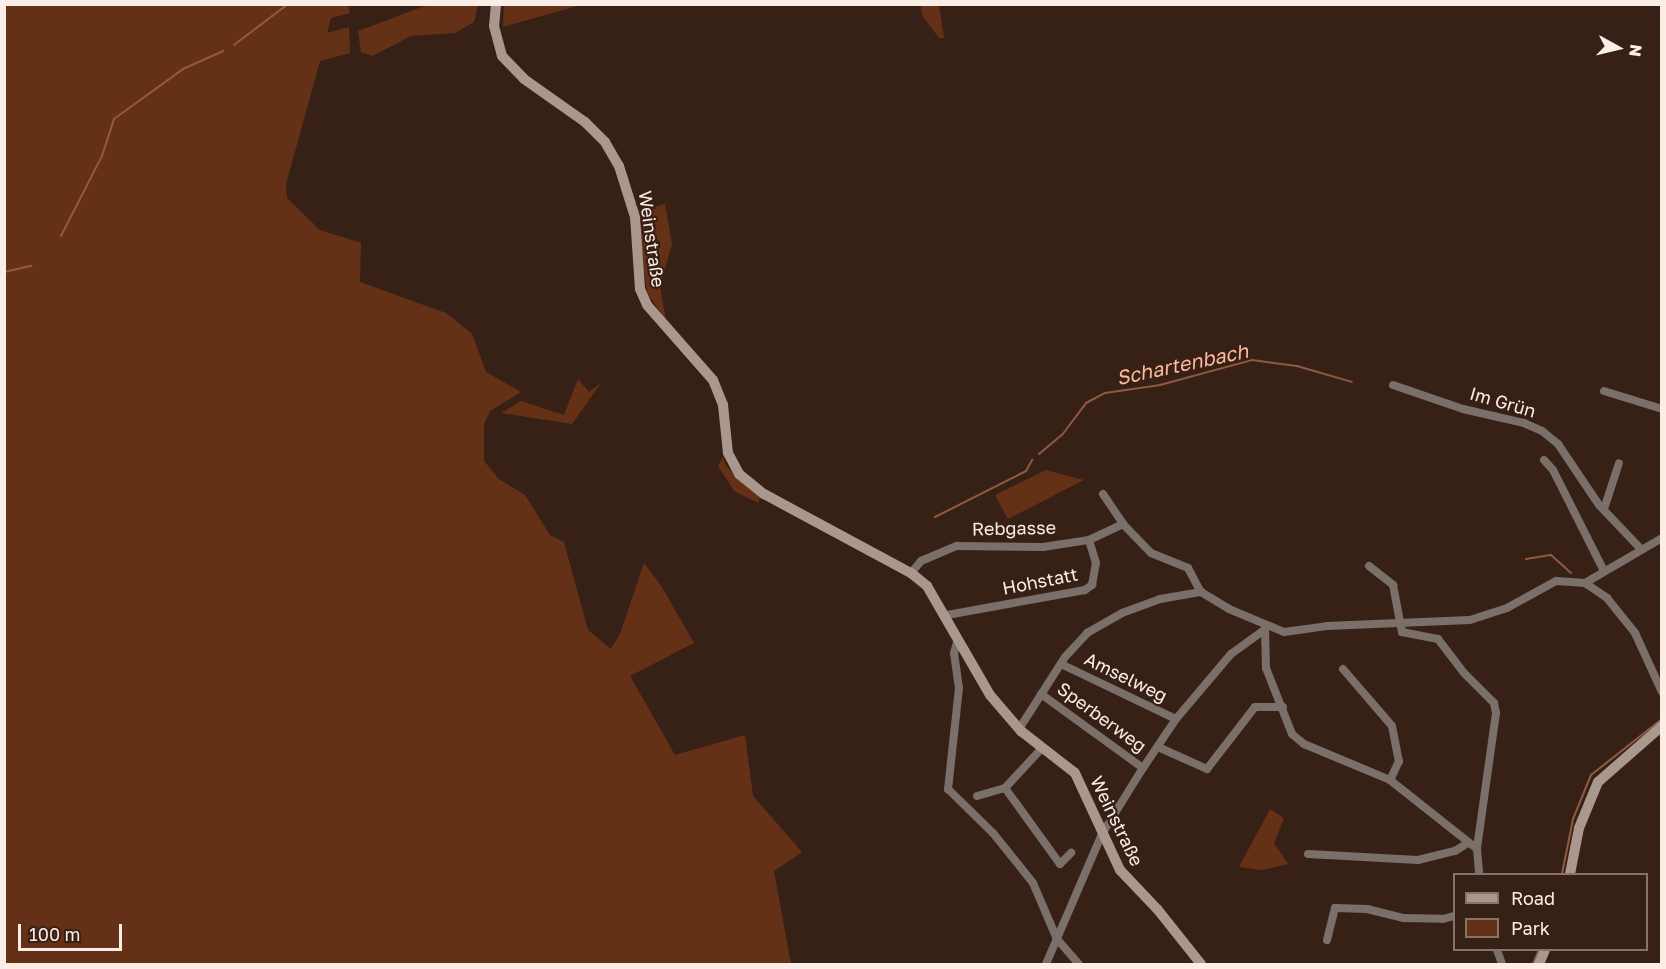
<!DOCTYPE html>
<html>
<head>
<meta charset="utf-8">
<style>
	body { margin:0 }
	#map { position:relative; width:1666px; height:969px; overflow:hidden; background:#372117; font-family:"Golos Text",sans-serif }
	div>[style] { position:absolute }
	.green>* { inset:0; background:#643117 }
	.stream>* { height:2px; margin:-1px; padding:0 1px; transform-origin:1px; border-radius:1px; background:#915a40 }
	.street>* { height:8px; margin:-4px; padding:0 4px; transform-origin:4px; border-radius:4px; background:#7a6f69 }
	.secondary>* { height:10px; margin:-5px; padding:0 5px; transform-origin:5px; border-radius:5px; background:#aa978e }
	span { translate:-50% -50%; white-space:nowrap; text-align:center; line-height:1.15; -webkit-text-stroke:4.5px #372117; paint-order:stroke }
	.street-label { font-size:18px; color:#fcede6 }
	.water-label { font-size:20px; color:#feba9b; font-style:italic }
	.frame { position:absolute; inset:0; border:6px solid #fcede6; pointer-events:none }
	.legend { position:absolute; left:1453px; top:873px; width:195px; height:78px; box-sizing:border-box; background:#372117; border:2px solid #86736a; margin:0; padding:8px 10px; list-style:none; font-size:18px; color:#fcede6 }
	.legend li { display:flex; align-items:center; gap:12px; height:30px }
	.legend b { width:30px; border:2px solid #86736a }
	.north { position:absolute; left:1588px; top:18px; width:60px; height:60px; -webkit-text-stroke:4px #372117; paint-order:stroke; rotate:98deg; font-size:16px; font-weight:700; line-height:24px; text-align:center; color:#fcede6 }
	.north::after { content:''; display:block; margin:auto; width:21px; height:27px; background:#fcede6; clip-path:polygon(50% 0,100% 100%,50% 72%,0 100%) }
	.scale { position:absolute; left:18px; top:924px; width:104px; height:27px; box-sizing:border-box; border:3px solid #fcede6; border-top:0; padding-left:8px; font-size:18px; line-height:21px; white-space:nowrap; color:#fcede6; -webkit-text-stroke:4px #372117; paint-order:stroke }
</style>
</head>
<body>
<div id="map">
	<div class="green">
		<i style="clip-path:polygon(5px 4px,348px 5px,350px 13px,331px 18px,327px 33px,349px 27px,350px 53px,320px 61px,286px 184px,287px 198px,320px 230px,361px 243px,360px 282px,446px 313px,472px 334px,486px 372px,521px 392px,490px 411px,484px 424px,484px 461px,499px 479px,525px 495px,550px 535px,564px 542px,588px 630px,611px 649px,620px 634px,644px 563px,662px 587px,694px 643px,630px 676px,675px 755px,745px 735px,753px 796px,802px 852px,774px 871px,791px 964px,5px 964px)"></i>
		<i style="clip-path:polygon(430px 4px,478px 5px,474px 22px,455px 33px,411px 36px,372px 56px,361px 52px,358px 31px)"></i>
		<i style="clip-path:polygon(504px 5px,504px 4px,581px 5px,503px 27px)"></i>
		<i style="clip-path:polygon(921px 5px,939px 5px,944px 38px,939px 38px,922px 15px)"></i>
		<i style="clip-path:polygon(665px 204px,672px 244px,660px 286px,666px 321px,647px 292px,636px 212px)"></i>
		<i style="clip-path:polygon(578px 379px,589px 392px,601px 383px,572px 424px,501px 413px,521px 401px,564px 415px)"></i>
		<i style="clip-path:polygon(723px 457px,726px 466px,760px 497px,758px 503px,734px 491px,718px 466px)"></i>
		<i style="clip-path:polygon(1046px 470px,1084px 480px,1008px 519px,995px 495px)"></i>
		<i style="clip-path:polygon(1270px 809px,1284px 818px,1274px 843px,1288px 864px,1262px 870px,1239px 867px)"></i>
	</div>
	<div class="stream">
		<i style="left:234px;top:45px;width:68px;rotate:-37.2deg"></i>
		<i style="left:61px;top:236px;width:90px;rotate:-62.9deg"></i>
		<i style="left:102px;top:156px;width:39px;rotate:-72deg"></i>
		<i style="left:114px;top:119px;width:85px;rotate:-35.9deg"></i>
		<i style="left:183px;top:69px;width:44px;rotate:-24.2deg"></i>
		<i style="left:4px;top:272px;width:28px;rotate:-13deg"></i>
		<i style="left:1039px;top:454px;width:30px;rotate:-40deg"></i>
		<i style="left:1062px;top:435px;width:40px;rotate:-53deg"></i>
		<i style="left:1086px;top:403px;width:21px;rotate:-28deg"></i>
		<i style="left:1105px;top:393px;width:56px;rotate:-8.3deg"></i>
		<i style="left:1160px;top:385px;width:95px;rotate:-15.2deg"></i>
		<i style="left:1252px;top:360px;width:45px;rotate:7.6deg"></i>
		<i style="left:1297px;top:366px;width:57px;rotate:16.2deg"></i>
		<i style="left:935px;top:517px;width:102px;rotate:-26.8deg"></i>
		<i style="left:1026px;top:471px;width:13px;rotate:-61deg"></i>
		<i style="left:1526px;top:559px;width:25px;rotate:-9deg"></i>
		<i style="left:1551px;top:555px;width:27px;rotate:42deg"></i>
		<i style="left:1562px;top:874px;width:56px;rotate:-78.7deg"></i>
		<i style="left:1573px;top:819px;width:48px;rotate:-67.8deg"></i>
		<i style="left:1591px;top:775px;width:90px;rotate:-38.3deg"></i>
		<i style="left:1533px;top:964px;width:15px;rotate:-67deg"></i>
	</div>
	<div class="street">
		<i style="left:1393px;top:385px;width:74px;rotate:18.9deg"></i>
		<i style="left:1463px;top:409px;width:63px;rotate:12.9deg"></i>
		<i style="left:1524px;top:423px;width:20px;rotate:24deg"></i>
		<i style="left:1542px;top:431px;width:21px;rotate:39deg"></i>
		<i style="left:1558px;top:444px;width:73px;rotate:56.1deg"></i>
		<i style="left:1599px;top:505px;width:59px;rotate:46.4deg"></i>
		<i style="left:1604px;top:391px;width:61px;rotate:17.2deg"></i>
		<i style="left:1544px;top:460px;width:13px;rotate:48deg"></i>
		<i style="left:1553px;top:470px;width:111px;rotate:63.2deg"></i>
		<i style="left:1103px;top:494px;width:36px;rotate:56deg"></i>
		<i style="left:1123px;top:524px;width:40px;rotate:46deg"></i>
		<i style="left:1151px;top:553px;width:40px;rotate:22deg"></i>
		<i style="left:1188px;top:568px;width:27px;rotate:62deg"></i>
		<i style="left:1604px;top:509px;width:48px;rotate:-71.9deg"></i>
		<i style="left:1369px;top:566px;width:31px;rotate:38deg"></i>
		<i style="left:1393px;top:585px;width:48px;rotate:79.2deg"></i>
		<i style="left:1402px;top:632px;width:37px;rotate:11deg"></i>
		<i style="left:1438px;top:639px;width:43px;rotate:52.6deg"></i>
		<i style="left:1464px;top:673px;width:42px;rotate:45deg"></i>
		<i style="left:1494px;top:703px;width:10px;rotate:79deg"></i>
		<i style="left:1496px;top:713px;width:137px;rotate:98deg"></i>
		<i style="left:1477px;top:849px;width:25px;rotate:85deg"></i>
		<i style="left:911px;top:573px;width:16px;rotate:-50deg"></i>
		<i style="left:921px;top:561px;width:39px;rotate:-23deg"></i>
		<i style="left:957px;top:546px;width:86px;rotate:0.7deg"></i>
		<i style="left:1043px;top:547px;width:47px;rotate:-8.7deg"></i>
		<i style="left:1089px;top:540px;width:38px;rotate:-25deg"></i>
		<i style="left:1585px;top:583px;width:89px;rotate:-30.3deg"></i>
		<i style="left:947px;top:615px;width:140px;rotate:-10.3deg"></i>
		<i style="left:1085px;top:590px;width:9px;rotate:-36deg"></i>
		<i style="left:1092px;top:585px;width:22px;rotate:-80deg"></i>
		<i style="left:1096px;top:563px;width:24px;rotate:-107deg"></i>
		<i style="left:1265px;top:628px;width:40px;rotate:88.6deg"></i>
		<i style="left:1266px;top:668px;width:71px;rotate:68.5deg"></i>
		<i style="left:1292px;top:734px;width:16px;rotate:40deg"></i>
		<i style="left:1304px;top:744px;width:93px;rotate:22.7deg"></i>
		<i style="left:1390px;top:780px;width:111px;rotate:38.4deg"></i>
		<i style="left:958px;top:639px;width:15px;rotate:106deg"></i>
		<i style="left:954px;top:653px;width:35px;rotate:82deg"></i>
		<i style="left:959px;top:688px;width:102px;rotate:96.2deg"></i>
		<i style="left:948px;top:789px;width:63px;rotate:44.4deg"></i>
		<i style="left:993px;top:833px;width:64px;rotate:51.3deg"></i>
		<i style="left:1033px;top:883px;width:61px;rotate:66.8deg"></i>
		<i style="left:1057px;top:939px;width:33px;rotate:49deg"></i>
		<i style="left:1061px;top:664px;width:127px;rotate:25.6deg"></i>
		<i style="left:1343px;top:669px;width:75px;rotate:49.3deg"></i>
		<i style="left:1392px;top:726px;width:36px;rotate:79deg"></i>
		<i style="left:1399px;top:761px;width:21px;rotate:115deg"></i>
		<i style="left:1041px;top:694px;width:126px;rotate:36deg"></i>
		<i style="left:1019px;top:729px;width:85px;rotate:-57.4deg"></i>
		<i style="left:1065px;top:657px;width:33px;rotate:-47deg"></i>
		<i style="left:1087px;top:633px;width:40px;rotate:-29.7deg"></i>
		<i style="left:1122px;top:613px;width:40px;rotate:-20.2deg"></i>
		<i style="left:1160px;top:599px;width:42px;rotate:-9.7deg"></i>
		<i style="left:1201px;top:592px;width:33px;rotate:31deg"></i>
		<i style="left:1229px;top:609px;width:60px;rotate:22.7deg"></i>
		<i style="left:1284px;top:632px;width:43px;rotate:-7.9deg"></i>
		<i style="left:1327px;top:626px;width:143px;rotate:-2.4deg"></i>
		<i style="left:1470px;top:620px;width:39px;rotate:-18deg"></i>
		<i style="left:1507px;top:608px;width:56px;rotate:-28.9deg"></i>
		<i style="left:1556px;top:581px;width:29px;rotate:4deg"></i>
		<i style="left:1585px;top:583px;width:27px;rotate:34deg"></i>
		<i style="left:1607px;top:598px;width:45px;rotate:51.3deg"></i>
		<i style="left:1635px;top:633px;width:65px;rotate:65.4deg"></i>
		<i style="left:1158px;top:747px;width:54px;rotate:24.2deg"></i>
		<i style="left:1207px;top:769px;width:78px;rotate:-52.3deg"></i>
		<i style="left:1255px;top:707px;width:28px"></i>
		<i style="left:1005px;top:788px;width:94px;rotate:54.1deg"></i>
		<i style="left:1060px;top:864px;width:16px;rotate:-45deg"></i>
		<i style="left:977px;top:796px;width:29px;rotate:-16deg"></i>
		<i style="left:1005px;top:788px;width:54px;rotate:-47.2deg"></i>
		<i style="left:1308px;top:854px;width:110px;rotate:3.1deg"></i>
		<i style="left:1418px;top:860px;width:38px;rotate:-14deg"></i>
		<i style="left:1455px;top:851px;width:13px;rotate:-32deg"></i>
		<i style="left:1327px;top:940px;width:33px;rotate:-76deg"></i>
		<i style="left:1335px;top:908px;width:32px;rotate:2deg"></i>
		<i style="left:1367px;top:909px;width:38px;rotate:14deg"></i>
		<i style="left:1404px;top:918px;width:39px;rotate:1deg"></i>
		<i style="left:1443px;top:919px;width:11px;rotate:-15deg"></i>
		<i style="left:1497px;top:950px;width:15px;rotate:70deg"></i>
		<i style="left:1046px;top:964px;width:142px;rotate:-66.7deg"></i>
		<i style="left:1102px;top:834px;width:78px;rotate:-58.2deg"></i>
		<i style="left:1143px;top:768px;width:59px;rotate:-56deg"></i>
		<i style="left:1176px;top:719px;width:85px;rotate:-49.8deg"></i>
		<i style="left:1231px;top:654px;width:41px;rotate:-36deg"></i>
	</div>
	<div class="secondary">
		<i style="left:496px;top:4px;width:22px;rotate:95deg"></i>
		<i style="left:494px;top:26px;width:31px;rotate:75deg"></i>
		<i style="left:502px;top:56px;width:32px;rotate:46deg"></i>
		<i style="left:524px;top:79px;width:75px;rotate:35.2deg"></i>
		<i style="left:585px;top:122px;width:28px;rotate:45deg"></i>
		<i style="left:605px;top:142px;width:28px;rotate:60deg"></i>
		<i style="left:619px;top:166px;width:53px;rotate:72.6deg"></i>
		<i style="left:635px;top:217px;width:72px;rotate:86deg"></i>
		<i style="left:640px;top:289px;width:17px;rotate:66deg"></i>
		<i style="left:647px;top:305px;width:100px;rotate:48.7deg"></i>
		<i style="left:713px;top:380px;width:27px;rotate:68deg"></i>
		<i style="left:723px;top:405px;width:48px;rotate:84.1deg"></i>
		<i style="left:728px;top:453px;width:24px;rotate:62deg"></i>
		<i style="left:739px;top:474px;width:32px;rotate:39deg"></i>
		<i style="left:764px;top:494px;width:167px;rotate:28.3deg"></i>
		<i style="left:911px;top:573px;width:21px;rotate:39deg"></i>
		<i style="left:927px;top:586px;width:126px;rotate:60deg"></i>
		<i style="left:990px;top:695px;width:48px;rotate:49.3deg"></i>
		<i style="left:1021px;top:731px;width:68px;rotate:37.9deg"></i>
		<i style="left:1075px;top:773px;width:107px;rotate:65.1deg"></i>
		<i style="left:1120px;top:870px;width:55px;rotate:46.5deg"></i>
		<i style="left:1158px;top:910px;width:69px;rotate:51.5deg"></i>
		<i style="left:1570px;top:874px;width:47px;rotate:-78.9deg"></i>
		<i style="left:1579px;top:828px;width:50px;rotate:-67.6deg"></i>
		<i style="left:1598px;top:782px;width:85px;rotate:-41.2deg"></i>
		<i style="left:1539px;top:964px;width:15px;rotate:-67deg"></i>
	</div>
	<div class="street-label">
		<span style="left:652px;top:239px;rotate:82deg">Weinstraße</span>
		<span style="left:1503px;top:402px;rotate:16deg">Im Grün</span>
		<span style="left:1014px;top:528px;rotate:-1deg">Rebgasse</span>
		<span style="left:1040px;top:581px;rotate:-11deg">Hohstatt</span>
		<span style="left:1126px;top:677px;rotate:26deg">Amselweg</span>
		<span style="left:1102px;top:717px;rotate:36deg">Sperberweg</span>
		<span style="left:1117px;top:821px;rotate:64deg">Weinstraße</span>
	</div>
	<div class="water-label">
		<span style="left:1182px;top:364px;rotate:-12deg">Schartenbach</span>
	</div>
	<div class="frame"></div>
	<ul class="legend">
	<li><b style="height:8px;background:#aa978e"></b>Road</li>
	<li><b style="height:16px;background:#643117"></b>Park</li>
	</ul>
	<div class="north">N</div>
	<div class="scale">100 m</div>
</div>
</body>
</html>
